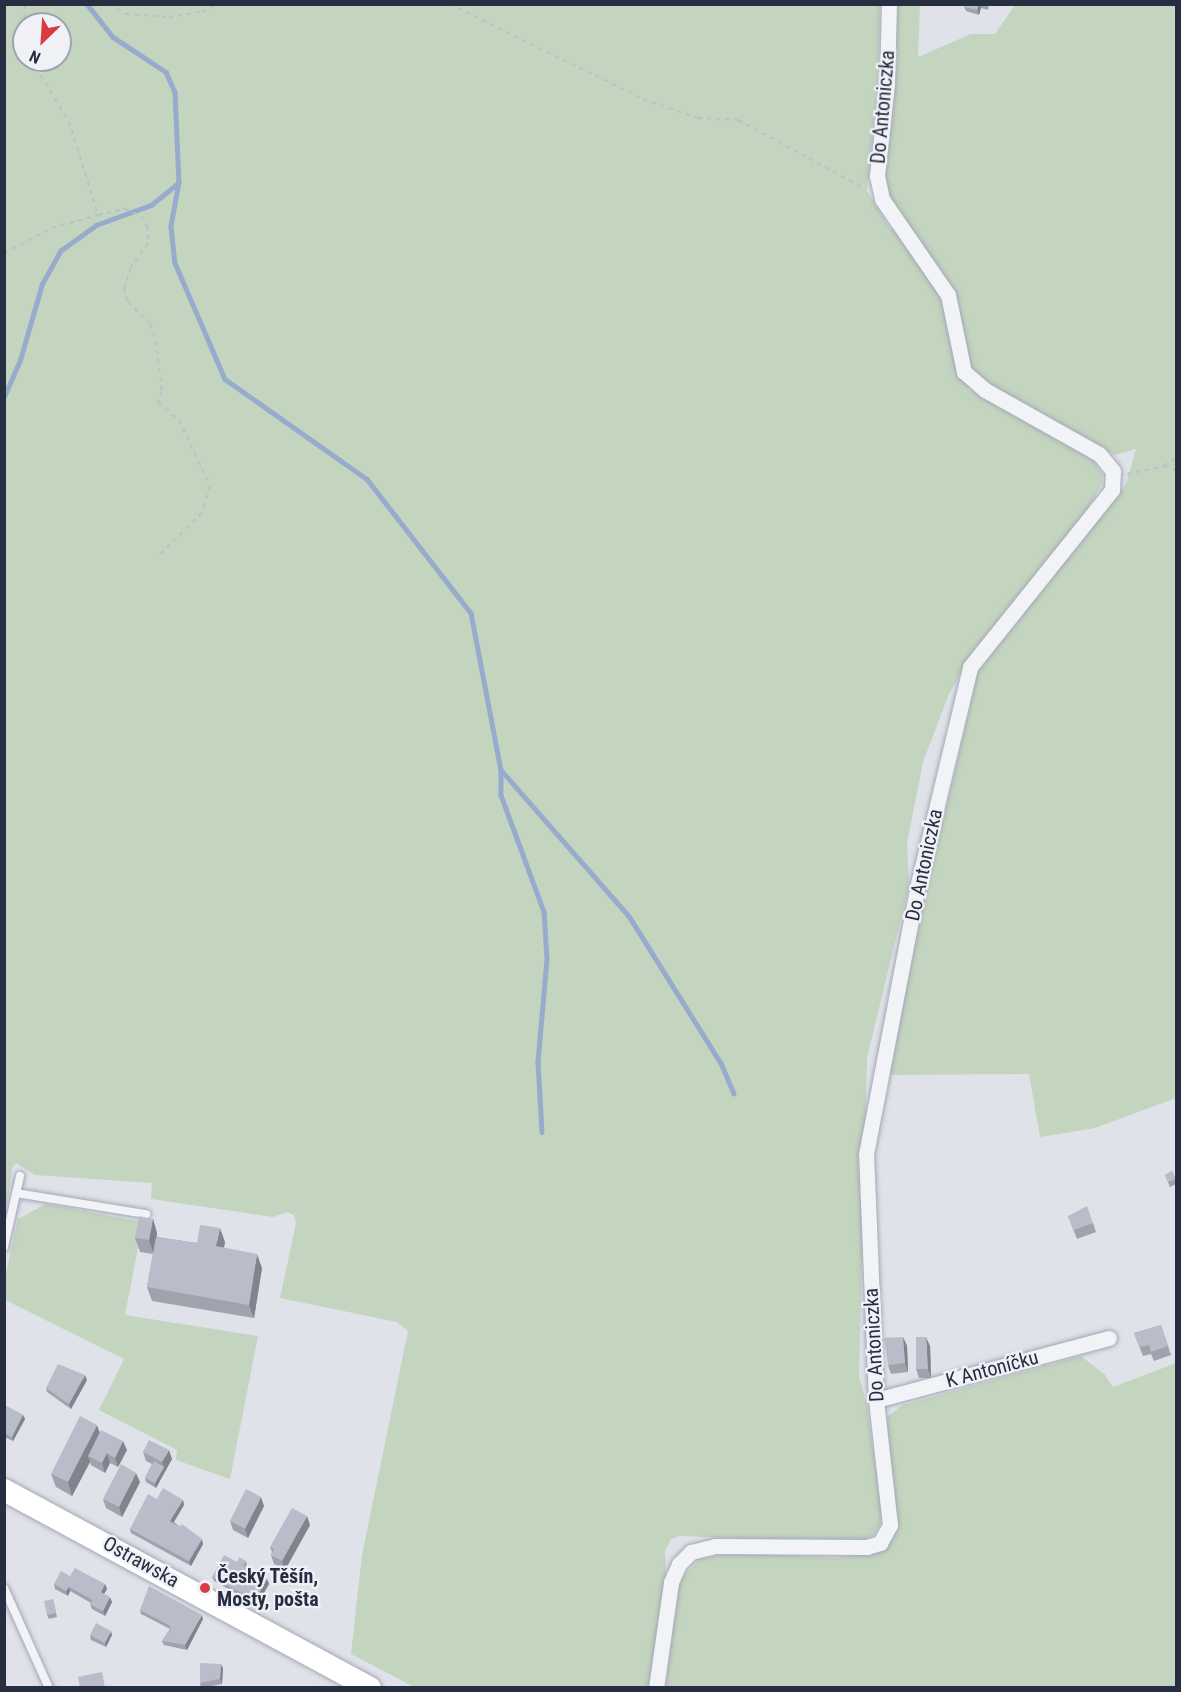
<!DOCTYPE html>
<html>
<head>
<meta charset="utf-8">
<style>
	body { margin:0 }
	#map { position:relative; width:1181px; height:1692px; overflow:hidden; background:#dfe2e9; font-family:"Roboto Condensed",sans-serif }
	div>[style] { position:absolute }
	.green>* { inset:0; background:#c3d4bf }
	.stream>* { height:4.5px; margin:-2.25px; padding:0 2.25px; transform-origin:2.25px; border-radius:2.25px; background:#97accc }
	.path>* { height:2px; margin-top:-1px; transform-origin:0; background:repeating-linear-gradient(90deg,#bdc0c8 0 4.5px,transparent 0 9px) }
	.roads { filter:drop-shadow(0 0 2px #a4a8b4) drop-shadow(0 0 2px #a4a8b4) }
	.service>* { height:8px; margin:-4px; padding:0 4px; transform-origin:4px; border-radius:4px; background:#f2f3f7 }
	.minor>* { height:15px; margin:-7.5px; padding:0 7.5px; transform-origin:7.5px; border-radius:7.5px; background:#f2f3f7 }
	.primary>* { height:22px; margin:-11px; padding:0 11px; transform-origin:11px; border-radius:11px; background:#fff }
	.wall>* { inset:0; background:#9fa3ae }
	.shaded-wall>* { inset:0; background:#82848d }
	.building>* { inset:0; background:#b9bdca }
	.dots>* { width:16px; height:16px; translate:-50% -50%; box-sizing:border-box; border:3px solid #eff1f7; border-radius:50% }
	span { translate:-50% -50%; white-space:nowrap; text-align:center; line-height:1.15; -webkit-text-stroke:4.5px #eff1f7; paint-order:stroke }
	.street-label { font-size:20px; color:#272e42 }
	.poi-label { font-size:20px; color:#272e42; font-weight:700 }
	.left { translate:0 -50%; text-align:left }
	.frame { position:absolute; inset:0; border:6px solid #272e42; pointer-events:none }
	.north { position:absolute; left:12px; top:12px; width:60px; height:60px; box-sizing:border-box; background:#eff1f7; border:2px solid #9fa3af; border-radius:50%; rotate:205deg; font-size:16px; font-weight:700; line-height:24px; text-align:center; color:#272e42 }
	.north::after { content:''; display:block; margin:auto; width:21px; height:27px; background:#d83a43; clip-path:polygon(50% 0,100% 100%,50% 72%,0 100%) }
</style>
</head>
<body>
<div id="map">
	<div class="green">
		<i style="clip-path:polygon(evenodd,5px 5px,880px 5px,878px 80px,867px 191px,891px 230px,898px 217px,886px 194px,881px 171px,898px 5px,920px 5px,918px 57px,971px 34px,995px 34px,1015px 5px,1176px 5px,1176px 1098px,1095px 1128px,1040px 1137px,1029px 1074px,884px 1075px,978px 672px,1126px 484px,1136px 449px,1115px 455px,986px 385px,967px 388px,1092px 459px,1102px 474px,1102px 484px,1087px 510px,974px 650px,949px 694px,923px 762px,907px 843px,909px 885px,867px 1058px,859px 1376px,867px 1406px,882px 1513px,880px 1525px,872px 1537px,853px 1543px,679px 1536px,671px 1539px,665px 1551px,666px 1573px,650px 1687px,414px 1687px,351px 1654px,362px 1555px,408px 1331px,397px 1322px,280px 1298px,296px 1223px,294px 1215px,287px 1212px,273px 1217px,151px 1199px,152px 1183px,35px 1175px,16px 1163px,12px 1168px,5px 1223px,5px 5px,24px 24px,60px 24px,60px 60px,24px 60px,24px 24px)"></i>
		<i style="clip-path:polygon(46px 1204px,143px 1222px,125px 1315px,258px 1336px,230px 1479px,176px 1460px,177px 1450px,99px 1410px,124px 1359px,5px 1300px,5px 1278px,18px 1219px)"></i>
		<i style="clip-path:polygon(1081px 1356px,1105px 1375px,1113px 1387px,1176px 1363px,1176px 1687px,666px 1688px,676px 1593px,683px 1577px,700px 1559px,736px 1553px,838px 1558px,879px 1551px,893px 1538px,898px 1522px,885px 1426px,888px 1416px,903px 1405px)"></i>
	</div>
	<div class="stream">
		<i style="left:87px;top:4px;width:42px;rotate:51.8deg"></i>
		<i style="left:113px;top:37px;width:64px;rotate:33.4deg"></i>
		<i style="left:166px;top:72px;width:22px;rotate:66deg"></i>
		<i style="left:175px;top:92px;width:90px;rotate:87.5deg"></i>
		<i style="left:179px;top:182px;width:45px;rotate:100.3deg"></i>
		<i style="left:171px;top:226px;width:37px;rotate:84deg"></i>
		<i style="left:175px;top:263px;width:126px;rotate:66.7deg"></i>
		<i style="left:225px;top:379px;width:174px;rotate:35.2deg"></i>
		<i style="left:367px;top:479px;width:170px;rotate:52.2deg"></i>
		<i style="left:471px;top:613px;width:160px;rotate:79.2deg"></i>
		<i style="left:501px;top:770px;width:25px;rotate:90deg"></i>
		<i style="left:501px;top:795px;width:125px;rotate:69.8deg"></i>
		<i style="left:544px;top:912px;width:47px;rotate:86.3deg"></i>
		<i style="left:547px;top:959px;width:103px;rotate:95deg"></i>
		<i style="left:538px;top:1062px;width:70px;rotate:86.7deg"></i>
		<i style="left:4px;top:397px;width:40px;rotate:-66.6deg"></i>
		<i style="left:20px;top:360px;width:79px;rotate:-73.9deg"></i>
		<i style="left:42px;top:284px;width:38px;rotate:-61deg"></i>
		<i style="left:60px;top:251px;width:44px;rotate:-35.8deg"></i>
		<i style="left:96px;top:225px;width:59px;rotate:-20deg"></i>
		<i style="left:151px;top:205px;width:35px;rotate:-39deg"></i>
		<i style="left:502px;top:771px;width:193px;rotate:48.8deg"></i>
		<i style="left:629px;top:916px;width:173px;rotate:58deg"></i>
		<i style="left:721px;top:1063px;width:33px;rotate:67deg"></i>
	</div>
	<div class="path">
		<i style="left:109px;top:4px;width:20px;rotate:30deg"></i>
		<i style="left:126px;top:14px;width:43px;rotate:4deg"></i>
		<i style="left:169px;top:17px;width:33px;rotate:-9deg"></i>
		<i style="left:202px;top:12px;width:16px;rotate:-30deg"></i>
		<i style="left:450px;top:4px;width:215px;rotate:26.2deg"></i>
		<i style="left:643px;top:99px;width:58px;rotate:19.1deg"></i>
		<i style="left:698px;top:118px;width:40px;rotate:2.9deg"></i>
		<i style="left:738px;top:120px;width:143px;rotate:28.4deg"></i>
		<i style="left:24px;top:27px;width:23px;rotate:-88deg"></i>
		<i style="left:31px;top:60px;width:72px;rotate:58.1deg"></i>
		<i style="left:69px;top:121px;width:98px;rotate:72.9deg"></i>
		<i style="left:98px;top:215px;width:28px;rotate:-13deg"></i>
		<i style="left:125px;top:209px;width:17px;rotate:24deg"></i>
		<i style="left:141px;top:216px;width:12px;rotate:59deg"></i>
		<i style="left:147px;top:226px;width:17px;rotate:87deg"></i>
		<i style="left:148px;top:243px;width:29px;rotate:125deg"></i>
		<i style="left:131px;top:267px;width:22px;rotate:108deg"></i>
		<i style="left:124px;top:288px;width:15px;rotate:74deg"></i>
		<i style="left:128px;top:302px;width:31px;rotate:45deg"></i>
		<i style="left:150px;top:324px;width:18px;rotate:71deg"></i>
		<i style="left:156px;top:341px;width:50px;rotate:83.2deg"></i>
		<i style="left:162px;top:391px;width:13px;rotate:108deg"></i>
		<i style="left:158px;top:403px;width:27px;rotate:39deg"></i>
		<i style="left:179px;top:420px;width:73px;rotate:64.8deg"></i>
		<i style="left:210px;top:486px;width:28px;rotate:107deg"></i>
		<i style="left:202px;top:513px;width:60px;rotate:135.7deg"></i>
		<i style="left:4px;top:253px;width:54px;rotate:-27.5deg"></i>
		<i style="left:52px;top:228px;width:48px;rotate:-15.8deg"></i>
		<i style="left:1164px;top:466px;width:13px;rotate:18deg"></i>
		<i style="left:1127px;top:474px;width:38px;rotate:-12deg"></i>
		<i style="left:1164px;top:466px;width:14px;rotate:-34deg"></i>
	</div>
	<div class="roads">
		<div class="service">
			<i style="left:16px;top:1193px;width:132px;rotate:9.2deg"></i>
			<i style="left:4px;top:1247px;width:73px;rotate:-77.3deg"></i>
			<i style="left:4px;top:1588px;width:110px;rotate:65.8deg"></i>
		</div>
		<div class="minor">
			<i style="left:876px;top:1400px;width:241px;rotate:-14.9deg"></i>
			<i style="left:656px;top:1688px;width:107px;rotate:-81.9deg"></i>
			<i style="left:671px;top:1582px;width:20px;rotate:-66deg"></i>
			<i style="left:679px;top:1564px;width:17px;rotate:-45deg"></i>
			<i style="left:691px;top:1552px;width:25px;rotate:-14deg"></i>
			<i style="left:715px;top:1546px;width:152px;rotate:0.4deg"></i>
			<i style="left:867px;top:1547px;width:14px;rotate:-17deg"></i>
			<i style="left:880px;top:1543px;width:21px;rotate:-61deg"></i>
			<i style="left:890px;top:1525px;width:126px;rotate:-96.4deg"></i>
			<i style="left:876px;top:1400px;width:246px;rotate:-92.3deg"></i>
			<i style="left:866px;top:1154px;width:279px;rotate:-79.1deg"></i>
			<i style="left:919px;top:880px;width:219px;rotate:-76.5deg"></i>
			<i style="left:970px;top:667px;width:227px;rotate:-51.3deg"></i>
			<i style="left:1112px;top:490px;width:19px;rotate:-87deg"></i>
			<i style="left:1113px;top:471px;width:22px;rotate:-129deg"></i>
			<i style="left:1099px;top:454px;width:131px;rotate:-150.7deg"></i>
			<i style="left:985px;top:390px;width:28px;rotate:-139deg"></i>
			<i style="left:964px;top:372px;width:79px;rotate:-101.7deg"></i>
			<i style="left:948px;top:295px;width:116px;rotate:-124.5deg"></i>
			<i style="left:882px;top:199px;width:24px;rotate:-102deg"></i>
			<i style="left:877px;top:176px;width:93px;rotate:-83.8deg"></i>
			<i style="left:887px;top:84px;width:80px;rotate:-88.6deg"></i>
		</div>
		<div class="primary">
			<i style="left:4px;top:1490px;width:416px;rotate:28.4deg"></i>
		</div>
	</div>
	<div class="wall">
		<i style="clip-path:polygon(965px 4px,989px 4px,988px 10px,981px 8px,979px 15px,966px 11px,964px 7px)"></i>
		<i style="clip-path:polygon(1172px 1171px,1176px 1181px,1176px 1184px,1170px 1187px,1165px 1175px)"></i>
		<i style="clip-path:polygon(1068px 1216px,1093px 1223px,1096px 1232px,1077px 1239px)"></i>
		<i style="clip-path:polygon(153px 1219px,157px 1233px,157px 1237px,197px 1243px,225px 1242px,224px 1248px,262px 1268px,254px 1318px,152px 1301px,147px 1287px,153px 1254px,140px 1252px,135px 1238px)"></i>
		<i style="clip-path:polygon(1161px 1325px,1171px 1355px,1154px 1361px,1151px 1354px,1143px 1356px,1134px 1333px)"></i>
		<i style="clip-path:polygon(903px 1337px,907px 1346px,908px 1372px,891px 1374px,888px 1365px)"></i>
		<i style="clip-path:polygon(930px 1346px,931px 1378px,919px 1378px,916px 1369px)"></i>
		<i style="clip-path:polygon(87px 1380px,71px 1409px,47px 1392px,46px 1388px)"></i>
		<i style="clip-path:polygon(4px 1405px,23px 1415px,25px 1419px,13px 1441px,4px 1437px)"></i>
		<i style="clip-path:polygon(100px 1433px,127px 1450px,118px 1467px,110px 1463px,105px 1473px,91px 1465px,90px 1462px,72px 1496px,56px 1487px,51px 1474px)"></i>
		<i style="clip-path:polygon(143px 1452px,172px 1459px,156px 1488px,146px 1482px,145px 1478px,152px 1464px,146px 1461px)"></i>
		<i style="clip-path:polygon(140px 1482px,122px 1517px,106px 1508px,103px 1499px)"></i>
		<i style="clip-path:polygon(157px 1499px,183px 1500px,184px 1505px,174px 1522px,203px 1544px,191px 1566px,131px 1533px,130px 1529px)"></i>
		<i style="clip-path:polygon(264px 1506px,248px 1538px,233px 1530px,230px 1521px)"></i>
		<i style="clip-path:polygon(310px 1525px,285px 1570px,274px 1564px,271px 1555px,272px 1552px,270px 1547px)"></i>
		<i style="clip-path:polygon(246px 1561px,247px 1565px,246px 1567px,267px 1579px,269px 1584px,257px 1605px,214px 1581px,212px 1577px,237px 1562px)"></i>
		<i style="clip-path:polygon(70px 1576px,105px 1584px,107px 1589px,104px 1594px,112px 1602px,105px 1616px,92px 1609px,90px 1604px,91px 1603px,70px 1591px,68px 1596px,55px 1589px,54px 1584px)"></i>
		<i style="clip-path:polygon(53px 1599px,57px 1617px,49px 1619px,47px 1615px)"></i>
		<i style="clip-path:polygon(140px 1610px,203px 1619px,187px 1650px,164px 1645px,162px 1641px,170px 1629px,141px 1614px)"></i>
		<i style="clip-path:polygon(90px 1635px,112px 1635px,106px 1647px,91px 1640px)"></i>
		<i style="clip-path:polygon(223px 1668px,222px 1684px,201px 1688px,200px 1683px)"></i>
	</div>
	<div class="shaded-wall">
		<i style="clip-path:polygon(979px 4px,981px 8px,979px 15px,977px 10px)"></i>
		<i style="clip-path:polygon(153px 1219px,157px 1233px,154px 1254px,149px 1240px)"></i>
		<i style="clip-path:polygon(220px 1228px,225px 1242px,221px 1260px,216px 1246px)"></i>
		<i style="clip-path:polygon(257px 1254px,262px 1268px,254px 1318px,249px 1305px)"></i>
		<i style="clip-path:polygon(903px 1337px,907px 1346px,908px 1372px,905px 1363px)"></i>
		<i style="clip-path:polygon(926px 1337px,930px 1346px,931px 1378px,928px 1369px)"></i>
		<i style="clip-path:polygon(85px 1375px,87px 1380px,71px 1409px,69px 1404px)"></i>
		<i style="clip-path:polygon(23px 1415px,25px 1419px,13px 1441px,12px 1437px)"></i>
		<i style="clip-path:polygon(97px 1425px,102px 1439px,88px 1456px,90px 1462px,72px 1496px,68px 1482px)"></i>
		<i style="clip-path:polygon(123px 1441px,127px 1450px,118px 1467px,115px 1458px)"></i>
		<i style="clip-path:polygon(169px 1450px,172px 1459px,156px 1488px,155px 1483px,164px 1467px,162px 1462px)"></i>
		<i style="clip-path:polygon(107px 1453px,110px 1463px,105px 1473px,102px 1463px)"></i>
		<i style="clip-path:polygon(136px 1473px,140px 1482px,122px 1517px,119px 1507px)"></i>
		<i style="clip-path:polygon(261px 1497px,264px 1506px,248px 1538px,245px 1529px)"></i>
		<i style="clip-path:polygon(183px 1500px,184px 1505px,172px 1525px,170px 1521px)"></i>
		<i style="clip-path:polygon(307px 1516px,310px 1525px,285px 1570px,282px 1561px)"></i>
		<i style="clip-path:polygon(202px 1539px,203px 1544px,191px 1566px,189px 1561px)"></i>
		<i style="clip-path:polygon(267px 1579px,269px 1584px,257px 1605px,255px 1600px)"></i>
		<i style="clip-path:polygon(105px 1584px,107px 1589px,102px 1597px,101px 1592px)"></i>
		<i style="clip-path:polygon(69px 1587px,70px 1591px,68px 1596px,66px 1591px)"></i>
		<i style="clip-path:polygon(110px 1597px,112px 1602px,105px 1616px,103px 1611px)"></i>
		<i style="clip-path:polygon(202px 1615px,203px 1619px,187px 1650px,185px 1645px)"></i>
		<i style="clip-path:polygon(111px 1631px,112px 1635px,106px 1647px,105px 1643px)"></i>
		<i style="clip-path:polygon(221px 1664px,223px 1668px,222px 1684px,220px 1679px)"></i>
	</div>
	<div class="building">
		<i style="clip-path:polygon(965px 4px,979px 4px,977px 10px,964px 7px)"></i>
		<i style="clip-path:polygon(1172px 1171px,1176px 1179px,1168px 1182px,1165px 1175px)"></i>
		<i style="clip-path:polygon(1087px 1206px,1093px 1223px,1074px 1230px,1068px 1216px)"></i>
		<i style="clip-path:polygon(139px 1216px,153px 1219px,149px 1240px,135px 1238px)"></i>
		<i style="clip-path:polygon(200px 1225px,220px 1228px,216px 1246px,257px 1254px,249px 1305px,147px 1287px,156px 1237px,197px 1243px)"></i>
		<i style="clip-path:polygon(1161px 1325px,1168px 1346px,1151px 1352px,1149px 1345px,1139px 1347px,1134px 1333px)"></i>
		<i style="clip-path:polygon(903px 1337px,905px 1363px,888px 1365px,884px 1338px)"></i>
		<i style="clip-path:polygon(916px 1337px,926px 1337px,928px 1369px,916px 1369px)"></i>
		<i style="clip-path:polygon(58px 1364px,85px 1375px,69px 1404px,46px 1388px)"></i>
		<i style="clip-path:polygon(4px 1405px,23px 1415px,12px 1437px,4px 1433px)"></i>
		<i style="clip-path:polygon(80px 1416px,97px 1425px,68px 1482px,51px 1474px)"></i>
		<i style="clip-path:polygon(101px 1430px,123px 1441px,115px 1458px,107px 1453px,102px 1463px,88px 1456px)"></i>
		<i style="clip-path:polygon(149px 1440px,169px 1450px,162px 1462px,143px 1452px)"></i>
		<i style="clip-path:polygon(154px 1461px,164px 1467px,155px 1483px,145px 1478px)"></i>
		<i style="clip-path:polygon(121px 1464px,136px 1473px,119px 1507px,103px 1499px)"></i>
		<i style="clip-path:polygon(163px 1488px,183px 1500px,170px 1521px,180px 1527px,182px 1524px,202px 1539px,189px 1561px,130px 1529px,148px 1494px,157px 1499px)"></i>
		<i style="clip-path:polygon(246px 1489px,261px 1497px,245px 1529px,230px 1521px)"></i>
		<i style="clip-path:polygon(292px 1508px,307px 1516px,282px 1561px,271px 1555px,274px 1549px,270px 1547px)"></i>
		<i style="clip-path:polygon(224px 1555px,237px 1562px,239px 1557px,246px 1561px,243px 1566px,267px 1579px,255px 1600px,212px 1577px)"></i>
		<i style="clip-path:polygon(75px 1568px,105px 1584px,101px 1592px,110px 1597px,103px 1611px,90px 1604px,93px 1600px,69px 1587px,66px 1591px,54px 1584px,61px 1571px,70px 1576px)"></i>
		<i style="clip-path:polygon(149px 1586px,202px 1615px,185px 1645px,162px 1641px,171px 1629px,169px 1625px,140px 1610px)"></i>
		<i style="clip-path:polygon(53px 1599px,56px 1613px,47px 1615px,44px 1601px)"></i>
		<i style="clip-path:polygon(96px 1623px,111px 1631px,105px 1643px,90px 1635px)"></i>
		<i style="clip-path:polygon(200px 1663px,221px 1664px,220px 1679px,200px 1683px)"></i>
		<i style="clip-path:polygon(102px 1672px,105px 1688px,80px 1688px,78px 1677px)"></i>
	</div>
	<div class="dots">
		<i style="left:205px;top:1588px;background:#d83a43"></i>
	</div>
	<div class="street-label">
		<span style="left:883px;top:107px;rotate:-85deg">Do Antoniczka</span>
		<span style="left:924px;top:865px;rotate:-78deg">Do Antoniczka</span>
		<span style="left:874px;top:1345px;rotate:-93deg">Do Antoniczka</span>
		<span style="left:992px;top:1369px;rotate:-15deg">K Antoníčku</span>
		<span style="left:141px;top:1562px;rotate:29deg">Ostrawska</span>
	</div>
	<div class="poi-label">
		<span class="left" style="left:217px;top:1588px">Český Těšín,<br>Mosty, pošta</span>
	</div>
	<div class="frame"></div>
	<div class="north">N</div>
</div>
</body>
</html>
